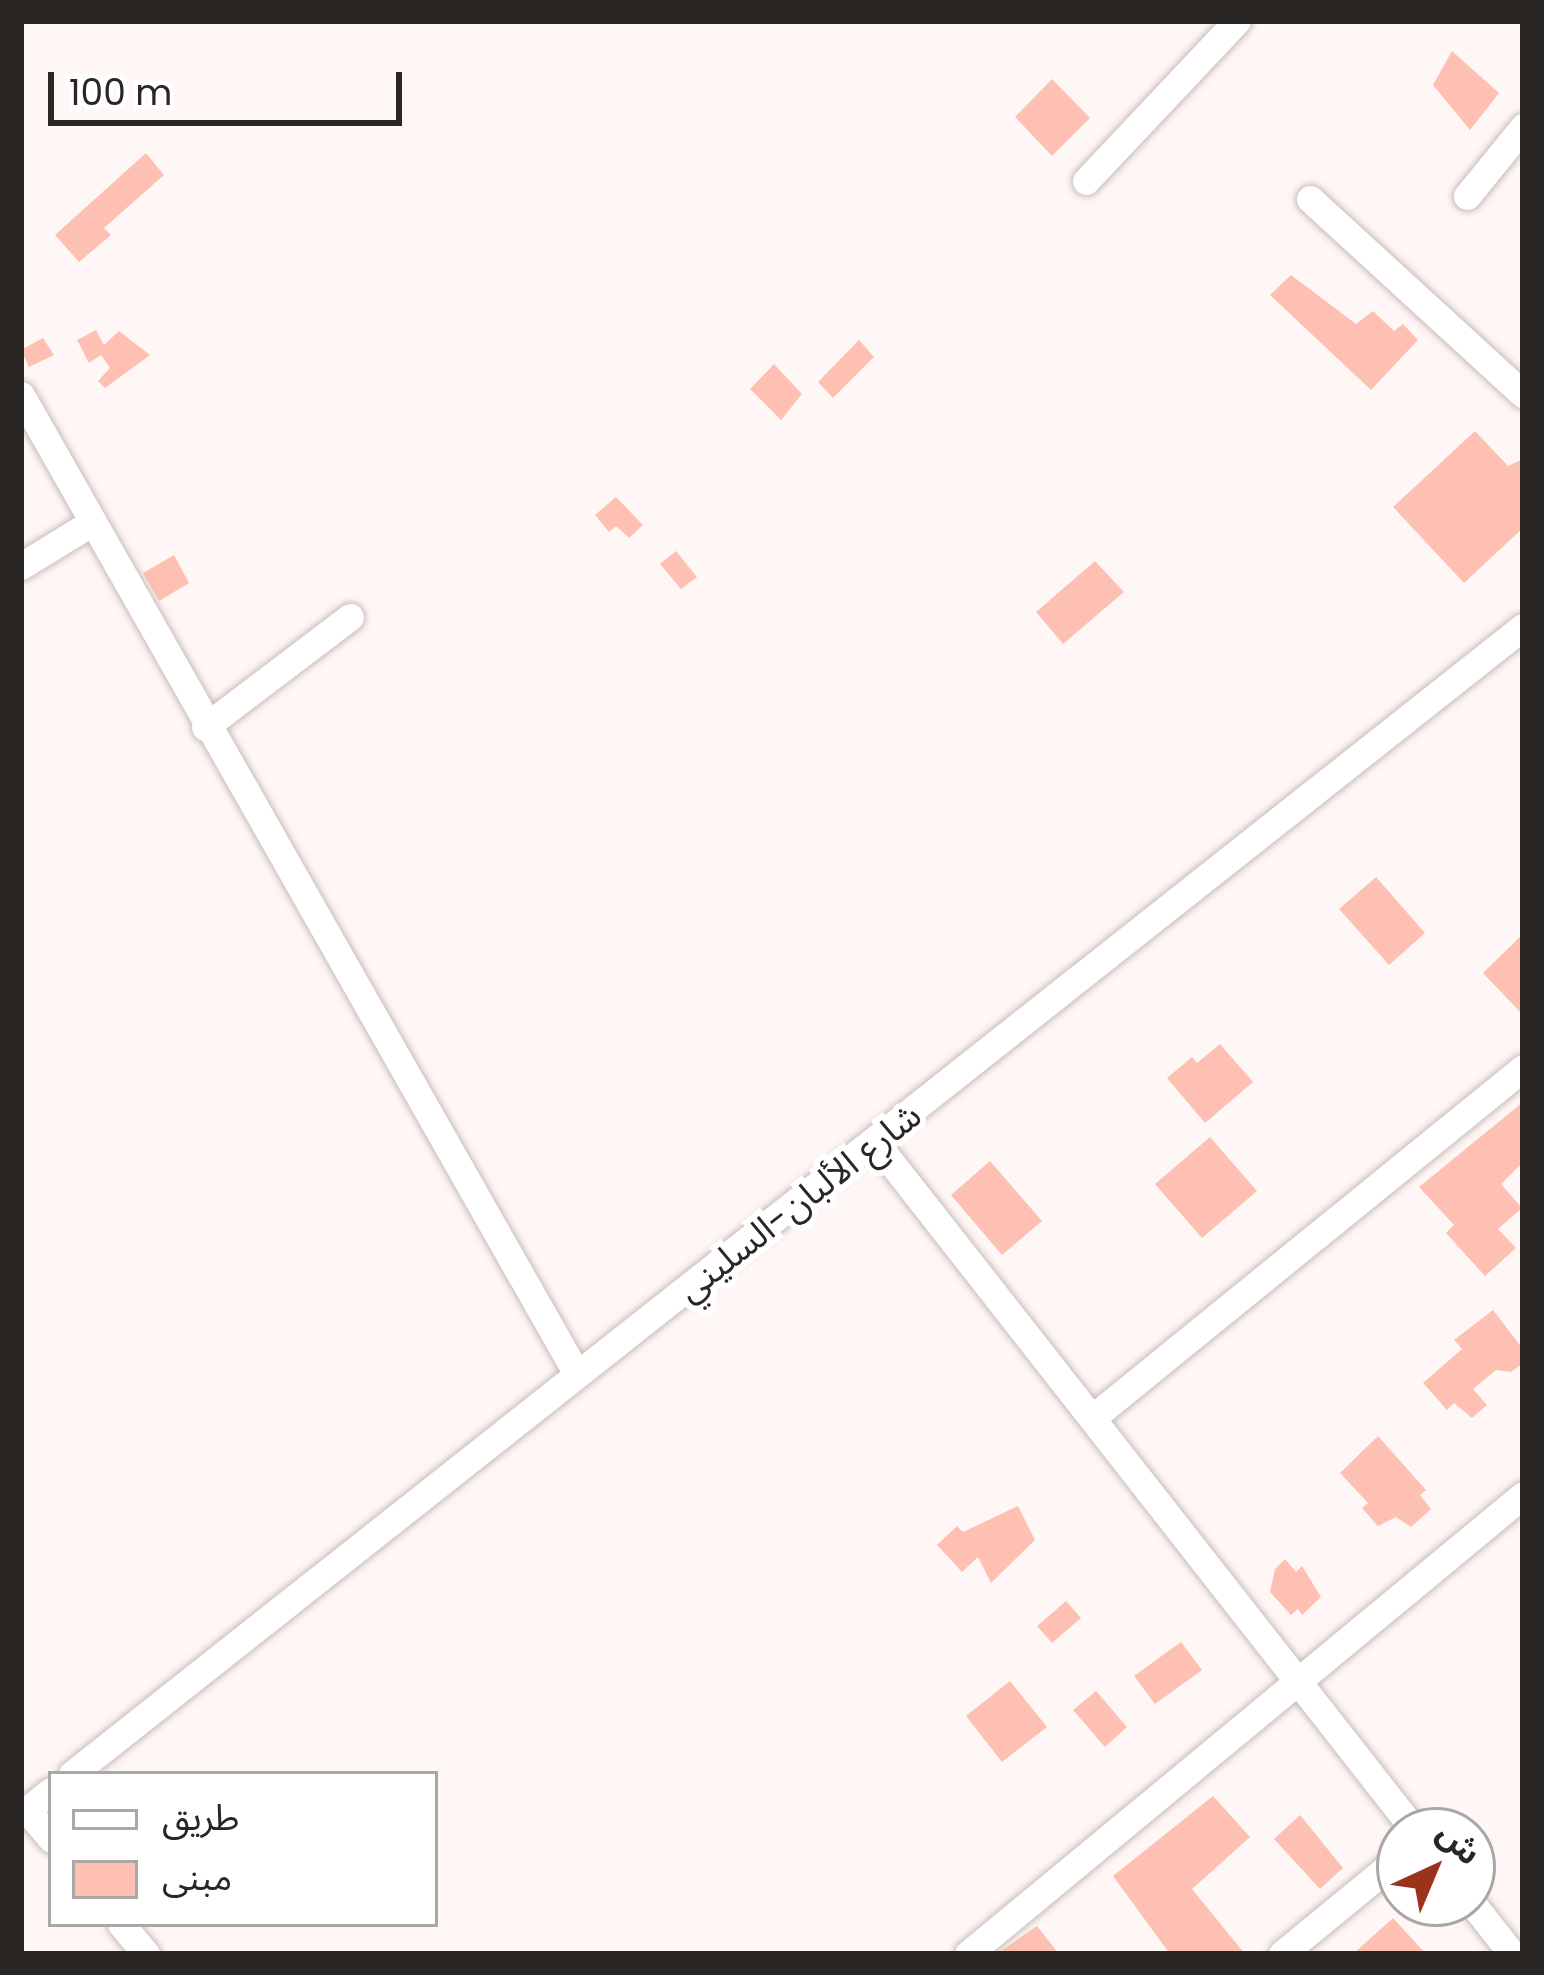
<!DOCTYPE html>
<html>
<head>
<meta charset="utf-8">
<style>
	body { margin:0 }
	#map { position:relative; width:1544px; height:1975px; overflow:hidden; background:#fff7f5; font-family:Poppins,"Noto Sans Arabic",sans-serif }
	div>[style] { position:absolute }
	.building>* { inset:0; background:#fdc0b2 }
	.roads { filter:drop-shadow(0 0 3px #cabdba) drop-shadow(0 0 3px #cabdba) }
	.street>* { height:27px; margin:-13.5px; padding:0 13.5px; transform-origin:13.5px; border-radius:13.5px; background:#fff }
	span { translate:-50% -50%; white-space:nowrap; text-align:center; line-height:1.15; -webkit-text-stroke:12px #fff; paint-order:stroke }
	.street-label { font-size:36px; color:#2a2624 }
	.frame { position:absolute; inset:0; border:24px solid #2a2624; pointer-events:none }
	.legend { position:absolute; left:48px; top:1771px; width:390px; height:156px; box-sizing:border-box; background:#fff; border:3px solid #aaa8a7; margin:0; padding:15px 21px; list-style:none; font-size:36px; color:#2a2624 }
	.legend li { display:flex; align-items:center; gap:24px; height:60px }
	.legend b { width:60px; border:3px solid #aaa8a7 }
	.north { position:absolute; left:1376px; top:1807px; width:120px; height:120px; box-sizing:border-box; background:#fff; border:3px solid #aaa8a7; border-radius:50%; rotate:44deg; font-size:33px; font-weight:700; line-height:48px; text-align:center; color:#2a2624 }
	.north::after { content:''; display:block; margin:auto; width:42px; height:54px; background:#9b331b; clip-path:polygon(50% 0,100% 100%,50% 72%,0 100%) }
	.scale { position:absolute; left:48px; top:72px; width:354px; height:54px; box-sizing:border-box; border:6px solid #2a2624; border-top:0; padding-left:15px; font-size:36px; line-height:42px; white-space:nowrap; color:#2a2624; -webkit-text-stroke:9px #fff; paint-order:stroke }
</style>
</head>
<body>
<div id="map">
	<div class="building">
		<i style="clip-path:polygon(1452px 51px,1499px 93px,1470px 130px,1433px 85px)"></i>
		<i style="clip-path:polygon(1052px 79px,1090px 118px,1052px 156px,1015px 117px)"></i>
		<i style="clip-path:polygon(146px 153px,164px 175px,104px 228px,111px 235px,79px 262px,55px 235px)"></i>
		<i style="clip-path:polygon(1291px 275px,1356px 324px,1373px 311px,1394px 331px,1403px 324px,1418px 340px,1371px 390px,1270px 295px)"></i>
		<i style="clip-path:polygon(96px 330px,104px 345px,119px 331px,150px 355px,105px 388px,98px 381px,110px 368px,101px 355px,89px 363px,77px 340px)"></i>
		<i style="clip-path:polygon(43px 338px,54px 355px,29px 367px,21px 350px)"></i>
		<i style="clip-path:polygon(859px 340px,874px 357px,833px 398px,818px 382px)"></i>
		<i style="clip-path:polygon(774px 364px,802px 394px,781px 420px,750px 389px)"></i>
		<i style="clip-path:polygon(1475px 431px,1508px 466px,1523px 459px,1523px 528px,1464px 583px,1393px 507px)"></i>
		<i style="clip-path:polygon(616px 497px,643px 525px,629px 538px,616px 526px,609px 532px,595px 515px)"></i>
		<i style="clip-path:polygon(676px 551px,697px 577px,681px 589px,660px 564px)"></i>
		<i style="clip-path:polygon(174px 555px,189px 583px,159px 601px,143px 573px)"></i>
		<i style="clip-path:polygon(1095px 561px,1124px 592px,1063px 644px,1036px 612px)"></i>
		<i style="clip-path:polygon(1376px 877px,1425px 933px,1389px 965px,1339px 909px)"></i>
		<i style="clip-path:polygon(1523px 934px,1523px 1015px,1483px 973px)"></i>
		<i style="clip-path:polygon(1220px 1044px,1253px 1082px,1205px 1123px,1167px 1078px,1192px 1057px,1197px 1063px)"></i>
		<i style="clip-path:polygon(1523px 1102px,1523px 1162px,1501px 1184px,1522px 1208px,1498px 1229px,1516px 1248px,1485px 1276px,1446px 1233px,1454px 1225px,1419px 1187px)"></i>
		<i style="clip-path:polygon(1210px 1137px,1257px 1191px,1202px 1238px,1155px 1184px)"></i>
		<i style="clip-path:polygon(990px 1161px,1042px 1221px,1002px 1255px,951px 1195px)"></i>
		<i style="clip-path:polygon(1493px 1310px,1523px 1349px,1523px 1363px,1511px 1372px,1496px 1370px,1473px 1389px,1487px 1405px,1472px 1418px,1454px 1403px,1447px 1410px,1423px 1383px,1462px 1349px,1454px 1340px)"></i>
		<i style="clip-path:polygon(1378px 1436px,1426px 1490px,1420px 1495px,1431px 1509px,1411px 1527px,1396px 1517px,1378px 1526px,1362px 1508px,1368px 1503px,1340px 1473px)"></i>
		<i style="clip-path:polygon(1018px 1506px,1035px 1540px,991px 1583px,978px 1557px,962px 1572px,937px 1545px,957px 1526px,963px 1532px)"></i>
		<i style="clip-path:polygon(1285px 1559px,1296px 1572px,1302px 1566px,1321px 1597px,1302px 1615px,1298px 1609px,1291px 1615px,1270px 1592px,1275px 1569px)"></i>
		<i style="clip-path:polygon(1066px 1601px,1081px 1618px,1052px 1643px,1037px 1626px)"></i>
		<i style="clip-path:polygon(1181px 1642px,1202px 1670px,1155px 1704px,1134px 1676px)"></i>
		<i style="clip-path:polygon(1010px 1681px,1047px 1727px,1002px 1762px,966px 1716px)"></i>
		<i style="clip-path:polygon(1096px 1691px,1127px 1727px,1105px 1747px,1073px 1710px)"></i>
		<i style="clip-path:polygon(1213px 1796px,1250px 1837px,1192px 1889px,1245px 1954px,1170px 1954px,1113px 1876px)"></i>
		<i style="clip-path:polygon(1300px 1815px,1343px 1868px,1320px 1889px,1274px 1839px)"></i>
		<i style="clip-path:polygon(1393px 1918px,1426px 1954px,1353px 1954px)"></i>
		<i style="clip-path:polygon(1037px 1926px,1059px 1954px,996px 1954px,998px 1953px)"></i>
	</div>
	<div class="roads">
		<div class="street">
			<i style="left:1086px;top:181px;width:220px;rotate:-46.7deg"></i>
			<i style="left:1467px;top:196px;width:89px;rotate:-50.9deg"></i>
			<i style="left:1310px;top:199px;width:289px;rotate:42.5deg"></i>
			<i style="left:21px;top:395px;width:1126px;rotate:60.41deg"></i>
			<i style="left:21px;top:566px;width:82px;rotate:-31.6deg"></i>
			<i style="left:205px;top:727px;width:182px;rotate:-37.2deg"></i>
			<i style="left:876px;top:1143px;width:874px;rotate:51.92deg"></i>
			<i style="left:1092px;top:1418px;width:555px;rotate:-39.08deg"></i>
			<i style="left:72px;top:1774px;width:1850px;rotate:-38.33deg"></i>
			<i style="left:27px;top:1810px;width:38px;rotate:50deg"></i>
			<i style="left:21px;top:1815px;width:38px;rotate:-39deg"></i>
			<i style="left:1472px;top:1903px;width:65px;rotate:51.9deg"></i>
			<i style="left:121px;top:1924px;width:39px;rotate:50deg"></i>
			<i style="left:968px;top:1954px;width:720px;rotate:-39.59deg"></i>
			<i style="left:1282px;top:1954px;width:153px;rotate:-39.4deg"></i>
		</div>
	</div>
	<div class="street-label">
		<span style="left:799px;top:1202px;rotate:-38deg">شارع الألبان-السليني</span>
	</div>
	<div class="frame"></div>
	<ul class="legend">
	<li><b style="height:15px;background:#fff"></b>طريق</li>
	<li><b style="height:33px;background:#fdc0b2"></b>مبنى</li>
	</ul>
	<div class="north">ش</div>
	<div class="scale">100 m</div>
</div>
</body>
</html>
